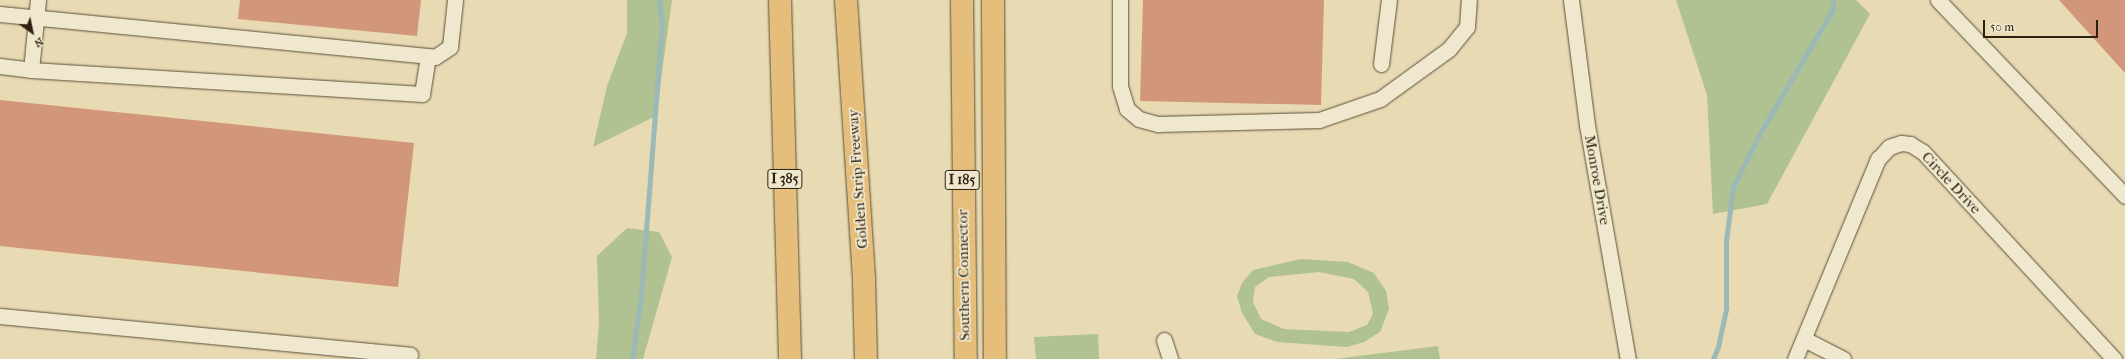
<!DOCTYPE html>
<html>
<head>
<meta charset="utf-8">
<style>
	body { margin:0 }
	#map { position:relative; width:2125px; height:359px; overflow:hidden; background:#e8dbb4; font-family:"IM FELL French Canon",serif }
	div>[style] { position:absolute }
	.green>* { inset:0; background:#b0c192 }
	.stream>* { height:4.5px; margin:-2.25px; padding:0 2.25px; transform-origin:2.25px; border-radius:2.25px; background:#9bb9b7 }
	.building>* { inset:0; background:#d2967a }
	.roads { filter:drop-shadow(0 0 1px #5b4f38) drop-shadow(0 0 1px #5b4f38) }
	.minor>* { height:15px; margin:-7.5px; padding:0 7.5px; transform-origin:7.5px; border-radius:7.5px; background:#f0e8ce }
	.highway>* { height:22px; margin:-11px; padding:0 11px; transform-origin:11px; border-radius:11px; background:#e4be7a }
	span { translate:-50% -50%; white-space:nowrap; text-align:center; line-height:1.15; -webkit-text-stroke:3.5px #f0e8ce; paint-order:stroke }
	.shield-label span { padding:1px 3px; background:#f0e8ce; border:1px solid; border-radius:3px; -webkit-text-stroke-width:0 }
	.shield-label { font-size:14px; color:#2c200f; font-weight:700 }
	.street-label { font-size:15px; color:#2c200f }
	.north { position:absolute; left:12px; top:12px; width:40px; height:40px; -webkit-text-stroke:3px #f0e8ce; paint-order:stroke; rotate:147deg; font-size:11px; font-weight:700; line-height:16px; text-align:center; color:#2c200f }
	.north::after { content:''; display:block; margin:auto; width:14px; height:18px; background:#2c200f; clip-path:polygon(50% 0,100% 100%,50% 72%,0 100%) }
	.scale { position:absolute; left:1983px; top:20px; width:115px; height:18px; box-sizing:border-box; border:2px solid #2c200f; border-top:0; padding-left:5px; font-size:12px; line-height:14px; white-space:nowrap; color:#2c200f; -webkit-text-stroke:3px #f0e8ce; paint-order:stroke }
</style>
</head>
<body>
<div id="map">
	<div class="green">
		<i style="clip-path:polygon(627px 0,672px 0,656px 116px,593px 147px,607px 86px,627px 33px)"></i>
		<i style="clip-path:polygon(1676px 0,1856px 0,1870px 14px,1767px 204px,1713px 214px,1707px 95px)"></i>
		<i style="clip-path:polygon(627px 228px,659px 232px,672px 257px,643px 359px,596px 359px,599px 323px,597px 256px)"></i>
		<i style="clip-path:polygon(evenodd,1301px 259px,1348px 262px,1374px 273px,1386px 291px,1389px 309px,1380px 332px,1364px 342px,1347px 347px,1277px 342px,1255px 334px,1242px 313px,1237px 296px,1242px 283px,1253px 270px,1301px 259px,1319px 272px,1354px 279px,1368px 292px,1373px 314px,1367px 325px,1349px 332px,1284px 329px,1261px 319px,1253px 302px,1255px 287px,1269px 277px,1319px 272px)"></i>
		<i style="clip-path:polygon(1098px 334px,1099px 359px,1036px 359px,1034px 337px)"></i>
		<i style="clip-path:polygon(1438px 346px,1440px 359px,1335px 359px)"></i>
	</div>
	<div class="stream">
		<i style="left:632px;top:359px;width:64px;rotate:-81.9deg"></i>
		<i style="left:641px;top:296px;width:272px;rotate:-85.6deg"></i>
		<i style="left:662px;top:25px;width:25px;rotate:-97deg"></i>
		<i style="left:1713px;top:359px;width:13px;rotate:-67deg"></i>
		<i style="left:1718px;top:347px;width:40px;rotate:-78deg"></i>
		<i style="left:1726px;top:308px;width:67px;rotate:-90deg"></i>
		<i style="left:1726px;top:241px;width:54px;rotate:-82.6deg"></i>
		<i style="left:1733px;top:187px;width:64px;rotate:-63deg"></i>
		<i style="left:1762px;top:130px;width:140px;rotate:-59.6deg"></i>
		<i style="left:1833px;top:9px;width:9px;rotate:-90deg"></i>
	</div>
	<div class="building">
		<i style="clip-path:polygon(240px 0,421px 0,417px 36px,238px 19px)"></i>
		<i style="clip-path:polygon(1143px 0,1324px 0,1321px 105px,1140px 101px)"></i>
		<i style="clip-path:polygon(2059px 0,2125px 0,2125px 73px)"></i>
		<i style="clip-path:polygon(0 100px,414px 143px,398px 287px,0 246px)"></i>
	</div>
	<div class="roads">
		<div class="minor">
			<i style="left:1120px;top:0;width:86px;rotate:90deg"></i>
			<i style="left:1120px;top:86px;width:24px;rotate:73deg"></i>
			<i style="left:1127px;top:109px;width:16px;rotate:40deg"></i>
			<i style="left:1139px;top:119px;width:20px;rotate:15deg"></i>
			<i style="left:1158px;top:124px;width:161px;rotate:-1.4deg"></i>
			<i style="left:1319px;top:120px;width:65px;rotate:-19deg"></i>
			<i style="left:1380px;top:99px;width:85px;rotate:-35.9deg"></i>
			<i style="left:1449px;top:49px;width:28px;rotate:-51deg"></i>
			<i style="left:1467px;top:27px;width:27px;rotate:-86deg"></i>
			<i style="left:1571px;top:0;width:126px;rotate:82.7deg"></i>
			<i style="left:1587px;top:125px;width:238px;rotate:80.1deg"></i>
			<i style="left:1938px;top:0;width:271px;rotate:46.3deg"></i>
			<i style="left:0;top:14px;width:437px;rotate:5.6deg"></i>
			<i style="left:435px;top:57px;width:18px;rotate:-34deg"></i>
			<i style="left:450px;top:47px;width:47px;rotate:-83.9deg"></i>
			<i style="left:1381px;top:64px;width:64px;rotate:-82.9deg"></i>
			<i style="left:0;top:66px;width:31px;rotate:7deg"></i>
			<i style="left:31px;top:70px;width:392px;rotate:3.5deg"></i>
			<i style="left:422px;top:94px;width:38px;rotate:-81deg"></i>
			<i style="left:31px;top:70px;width:70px;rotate:-84.3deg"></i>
			<i style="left:0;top:316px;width:412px;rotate:5.4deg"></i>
			<i style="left:1804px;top:339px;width:44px;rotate:27.1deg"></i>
			<i style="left:1164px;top:340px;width:20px;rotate:72deg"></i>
			<i style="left:1795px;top:359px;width:217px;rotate:-67.5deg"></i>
			<i style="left:1878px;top:159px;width:16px;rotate:-47deg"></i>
			<i style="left:1889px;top:147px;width:13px;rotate:-18deg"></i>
			<i style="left:1901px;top:143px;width:9px;rotate:6deg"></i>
			<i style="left:1910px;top:144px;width:15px;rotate:32deg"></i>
			<i style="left:1923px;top:152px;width:282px;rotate:47.3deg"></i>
		</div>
		<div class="highway">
			<i style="left:780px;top:0;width:359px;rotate:88.4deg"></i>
			<i style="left:846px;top:0;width:280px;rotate:86.3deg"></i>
			<i style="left:864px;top:279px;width:80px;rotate:88.6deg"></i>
			<i style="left:962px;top:0;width:359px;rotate:89.4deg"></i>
			<i style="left:993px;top:0;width:359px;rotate:89.7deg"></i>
		</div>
	</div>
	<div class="shield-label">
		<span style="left:785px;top:179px">I 385</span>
		<span style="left:962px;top:180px">I 185</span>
	</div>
	<div class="street-label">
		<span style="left:858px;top:179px;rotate:-94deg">Golden Strip Freeway</span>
		<span style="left:1597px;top:180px;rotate:80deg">Monroe Drive</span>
		<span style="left:1951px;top:183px;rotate:47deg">Circle Drive</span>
		<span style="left:964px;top:275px;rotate:-91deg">Southern Connector</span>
	</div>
	<div class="north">N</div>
	<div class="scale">50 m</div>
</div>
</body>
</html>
